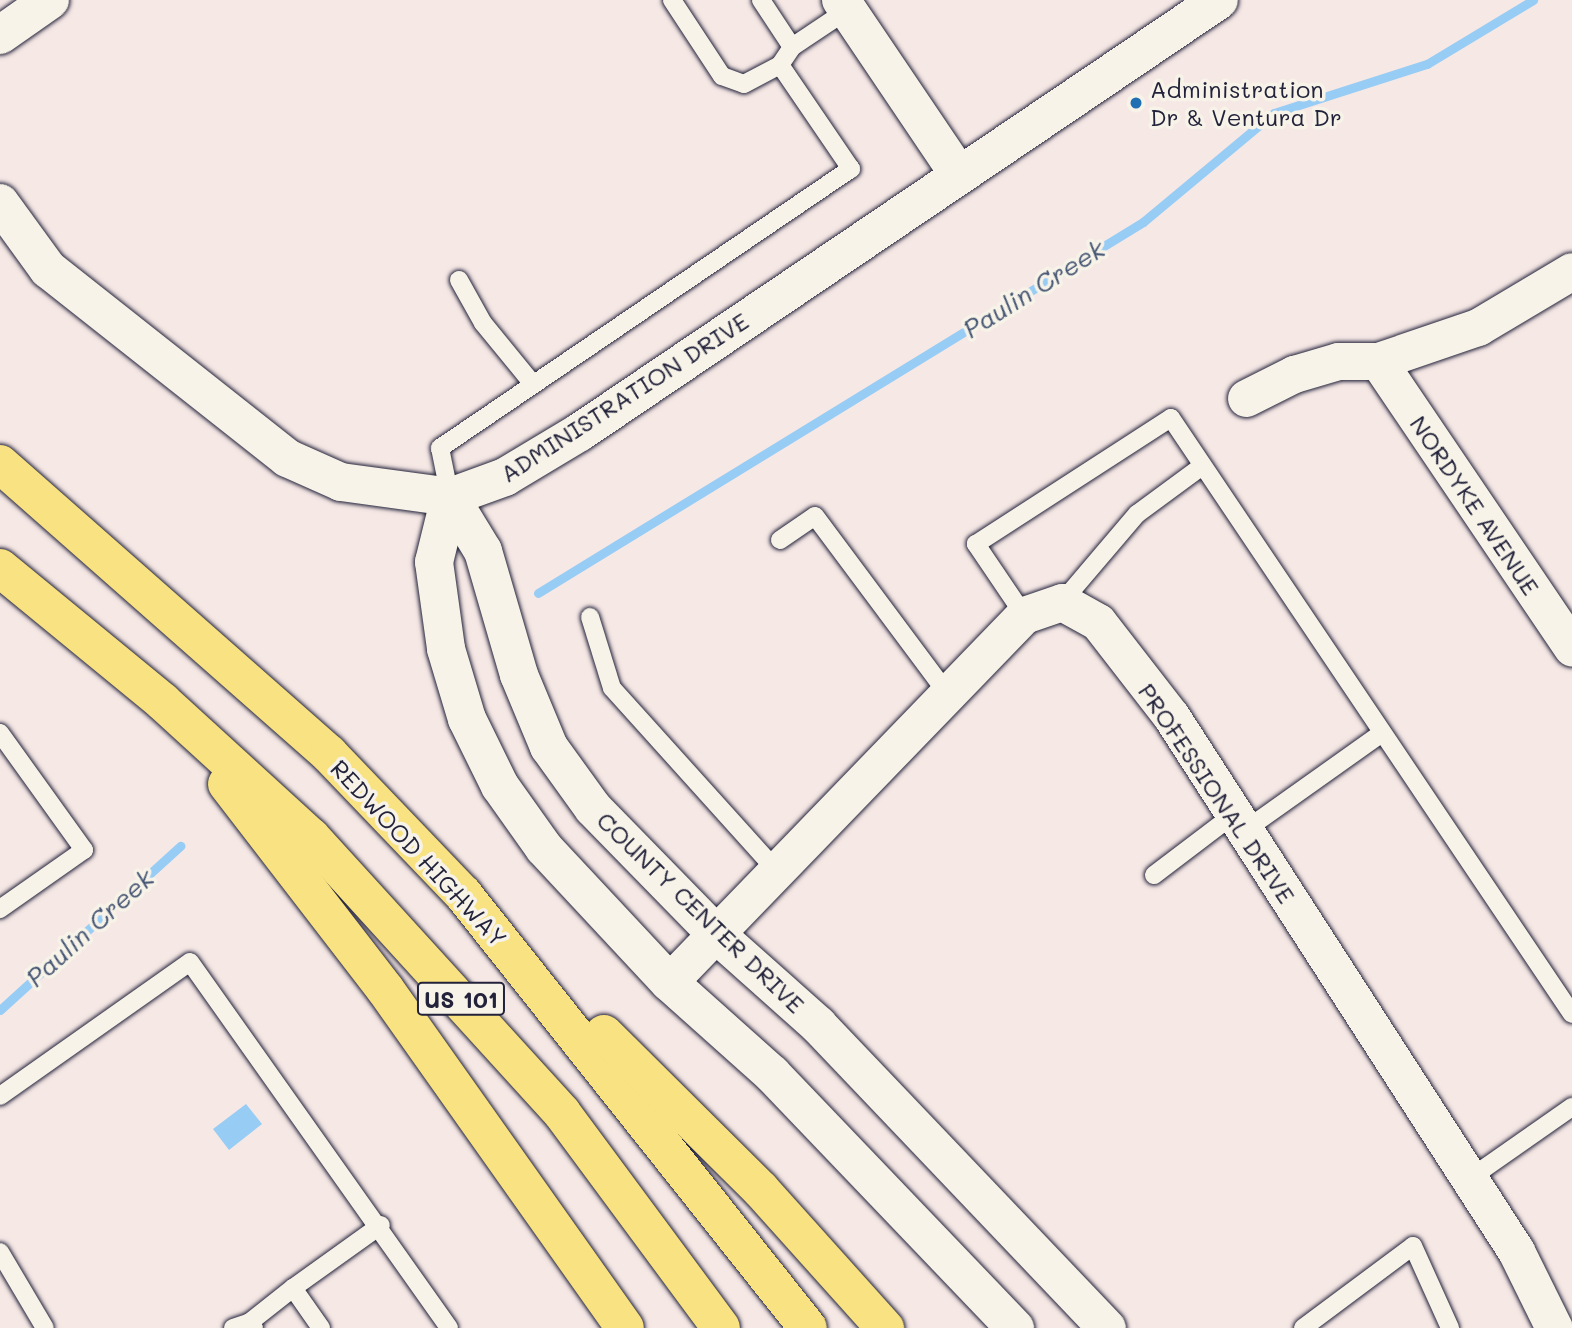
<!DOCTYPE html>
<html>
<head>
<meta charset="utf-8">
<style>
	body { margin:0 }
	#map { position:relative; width:1572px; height:1328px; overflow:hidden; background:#f6e8e5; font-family:Mali,sans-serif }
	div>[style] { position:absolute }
	.water>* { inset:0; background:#97ccf5 }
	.stream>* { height:9px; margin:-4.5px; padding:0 4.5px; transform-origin:4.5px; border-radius:4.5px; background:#97ccf5 }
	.roads { filter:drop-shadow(0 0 2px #22223b) drop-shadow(0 0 2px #22223b) }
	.service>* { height:18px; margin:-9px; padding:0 9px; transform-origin:9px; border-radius:9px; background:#f7f3e8 }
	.minor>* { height:37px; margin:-18.5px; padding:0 18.5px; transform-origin:18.5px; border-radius:18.5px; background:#f7f3e8 }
	.tertiary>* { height:38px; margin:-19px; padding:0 19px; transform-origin:19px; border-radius:19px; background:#f7f3e8 }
	.motorway>* { height:38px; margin:-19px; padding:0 19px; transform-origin:19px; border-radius:19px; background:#f8e281 }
	.dots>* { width:19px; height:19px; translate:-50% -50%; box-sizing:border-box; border:4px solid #f7f3e8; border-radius:50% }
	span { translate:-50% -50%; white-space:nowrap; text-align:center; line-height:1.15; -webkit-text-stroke:7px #f7f3e8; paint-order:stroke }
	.shield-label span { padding:2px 5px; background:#f7f3e8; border:2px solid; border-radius:5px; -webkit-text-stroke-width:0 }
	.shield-label { font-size:23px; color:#22223b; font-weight:700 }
	.poi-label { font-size:24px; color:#22223b }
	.left { translate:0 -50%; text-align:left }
	.street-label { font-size:24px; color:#22223b }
	.water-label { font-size:26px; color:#455573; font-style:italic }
</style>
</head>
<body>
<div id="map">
	<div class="water">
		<i style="clip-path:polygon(246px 1104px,262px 1124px,229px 1150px,213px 1129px)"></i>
	</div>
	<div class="stream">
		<i style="left:538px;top:593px;width:710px;rotate:-31.52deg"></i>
		<i style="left:1143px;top:222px;width:170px;rotate:-39.8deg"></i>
		<i style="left:1274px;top:113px;width:161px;rotate:-17.8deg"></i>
		<i style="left:1427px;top:64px;width:124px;rotate:-31.1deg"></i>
		<i style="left:0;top:1010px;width:244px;rotate:-42.3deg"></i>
	</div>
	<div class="roads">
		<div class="service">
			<i style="left:672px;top:0;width:91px;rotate:56.7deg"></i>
			<i style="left:722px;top:76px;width:23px;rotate:20deg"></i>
			<i style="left:744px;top:84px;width:41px;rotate:-27.8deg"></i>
			<i style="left:780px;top:65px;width:22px;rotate:-56deg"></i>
			<i style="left:792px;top:47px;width:72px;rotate:-33.7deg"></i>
			<i style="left:761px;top:0;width:56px;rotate:56.6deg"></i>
			<i style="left:459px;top:280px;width:49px;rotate:60.8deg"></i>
			<i style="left:483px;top:323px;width:79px;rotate:50.7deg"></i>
			<i style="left:450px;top:497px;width:50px;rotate:-101.5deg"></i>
			<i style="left:440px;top:448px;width:497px;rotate:-34.2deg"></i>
			<i style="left:851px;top:169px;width:126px;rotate:-124.3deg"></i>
			<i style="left:780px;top:540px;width:42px;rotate:-34.4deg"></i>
			<i style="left:815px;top:516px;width:219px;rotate:53.3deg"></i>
			<i style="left:1062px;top:602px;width:116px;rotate:-49.6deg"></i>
			<i style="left:1137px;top:514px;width:81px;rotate:-36.4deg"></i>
			<i style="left:1024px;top:615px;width:86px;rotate:-124.1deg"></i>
			<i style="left:976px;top:544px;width:232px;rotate:-32.9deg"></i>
			<i style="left:1171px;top:418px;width:718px;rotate:56.07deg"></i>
			<i style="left:590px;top:617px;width:74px;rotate:72.8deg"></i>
			<i style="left:612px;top:688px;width:242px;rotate:48deg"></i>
			<i style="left:0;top:733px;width:144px;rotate:54.3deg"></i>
			<i style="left:84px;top:850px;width:103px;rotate:144.9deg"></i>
			<i style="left:1244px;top:831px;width:169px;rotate:-35.4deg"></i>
			<i style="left:1154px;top:875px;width:99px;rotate:-37.2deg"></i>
			<i style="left:0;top:1096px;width:232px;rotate:-35.2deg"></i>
			<i style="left:190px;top:962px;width:448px;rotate:54.7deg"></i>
			<i style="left:1469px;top:1179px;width:126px;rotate:-35deg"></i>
			<i style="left:0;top:1252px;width:88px;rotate:59.4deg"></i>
			<i style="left:250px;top:1322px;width:55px;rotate:-38.3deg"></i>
			<i style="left:233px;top:1328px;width:18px;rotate:-19deg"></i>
			<i style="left:250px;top:1322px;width:7px;rotate:56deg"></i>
			<i style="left:321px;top:1328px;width:49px;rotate:-125deg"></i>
			<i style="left:293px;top:1288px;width:108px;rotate:-35.6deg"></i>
			<i style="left:1303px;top:1328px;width:137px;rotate:-36.7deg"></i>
			<i style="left:1413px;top:1246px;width:90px;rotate:65.7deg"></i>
		</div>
		<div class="minor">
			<i style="left:1378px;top:361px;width:346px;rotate:55.9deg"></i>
			<i style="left:1246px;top:398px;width:54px;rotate:-26.6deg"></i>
			<i style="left:1294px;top:374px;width:46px;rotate:-16.5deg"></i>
			<i style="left:1338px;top:361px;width:40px"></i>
			<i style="left:1378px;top:361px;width:106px;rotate:-18.8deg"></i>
			<i style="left:1478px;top:327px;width:109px;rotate:-30.8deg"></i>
			<i style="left:669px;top:982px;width:511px;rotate:-45.95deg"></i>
			<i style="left:1024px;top:615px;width:40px;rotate:-18.9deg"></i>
			<i style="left:1062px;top:602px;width:41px;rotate:29.1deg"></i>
			<i style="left:1098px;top:622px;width:119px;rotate:52.2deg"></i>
			<i style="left:1171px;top:716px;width:637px;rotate:57.18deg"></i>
			<i style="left:1516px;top:1251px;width:86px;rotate:63.7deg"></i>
		</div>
		<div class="tertiary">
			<i style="left:841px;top:0;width:211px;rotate:56deg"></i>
			<i style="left:0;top:35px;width:61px;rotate:-35deg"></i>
			<i style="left:0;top:203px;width:82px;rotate:54deg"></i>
			<i style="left:48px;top:269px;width:305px;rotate:38.3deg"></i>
			<i style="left:287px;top:458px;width:59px;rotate:24deg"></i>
			<i style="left:341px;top:482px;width:110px;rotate:7.8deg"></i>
			<i style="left:450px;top:497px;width:59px;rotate:-20deg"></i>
			<i style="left:505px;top:477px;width:87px;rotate:-31deg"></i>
			<i style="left:580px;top:432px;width:771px;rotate:-34.06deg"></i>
			<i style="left:450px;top:497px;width:63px;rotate:58.6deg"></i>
			<i style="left:483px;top:551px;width:129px;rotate:73.8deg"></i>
			<i style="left:519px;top:675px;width:78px;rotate:67.4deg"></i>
			<i style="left:549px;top:747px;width:75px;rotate:54.2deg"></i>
			<i style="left:593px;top:808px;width:176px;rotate:45.7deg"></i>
			<i style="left:716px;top:934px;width:137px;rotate:41.7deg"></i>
			<i style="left:818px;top:1025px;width:419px;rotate:46.4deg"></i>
			<i style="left:450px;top:497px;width:67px;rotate:103.8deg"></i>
			<i style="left:434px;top:562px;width:88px;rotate:82.1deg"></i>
			<i style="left:446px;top:649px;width:73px;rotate:73.3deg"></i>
			<i style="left:467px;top:719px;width:75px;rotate:63.8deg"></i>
			<i style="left:500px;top:786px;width:76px;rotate:54.6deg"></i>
			<i style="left:544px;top:848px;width:183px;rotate:47deg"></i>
			<i style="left:669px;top:982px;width:138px;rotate:41.8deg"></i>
			<i style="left:772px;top:1074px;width:352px;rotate:46.3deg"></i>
		</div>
		<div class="motorway">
			<i style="left:0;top:464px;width:439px;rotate:41.4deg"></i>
			<i style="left:329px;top:754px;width:194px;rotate:46.3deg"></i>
			<i style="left:463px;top:894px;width:554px;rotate:51.52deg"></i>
			<i style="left:0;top:568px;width:211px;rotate:39.4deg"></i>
			<i style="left:163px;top:702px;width:200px;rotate:42.4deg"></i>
			<i style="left:311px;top:837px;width:373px;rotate:47.7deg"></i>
			<i style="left:562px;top:1113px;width:267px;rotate:53.5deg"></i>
			<i style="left:227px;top:784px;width:259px;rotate:52.4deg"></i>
			<i style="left:385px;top:989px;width:415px;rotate:54.7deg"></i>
			<i style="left:604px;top:1034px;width:221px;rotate:44.8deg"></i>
			<i style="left:761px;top:1190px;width:186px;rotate:48.1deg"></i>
		</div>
	</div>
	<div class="dots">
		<i style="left:1136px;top:103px;background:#1f6fb2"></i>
	</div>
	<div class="shield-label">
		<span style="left:461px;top:999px">US 101</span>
	</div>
	<div class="poi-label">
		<span class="left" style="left:1150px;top:103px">Administration<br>Dr &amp; Ventura Dr</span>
	</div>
	<div class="street-label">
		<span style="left:624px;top:397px;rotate:-33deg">ADMINISTRATION DRIVE</span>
		<span style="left:1475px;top:505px;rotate:56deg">NORDYKE AVENUE</span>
		<span style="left:1217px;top:793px;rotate:56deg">PROFESSIONAL DRIVE</span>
		<span style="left:419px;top:853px;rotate:47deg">REDWOOD HIGHWAY</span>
		<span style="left:701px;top:912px;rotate:44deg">COUNTY CENTER DRIVE</span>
	</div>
	<div class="water-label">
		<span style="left:1034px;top:289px;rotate:-32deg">Paulin Creek</span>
		<span style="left:90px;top:928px;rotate:-42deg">Paulin Creek</span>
	</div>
</div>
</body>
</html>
